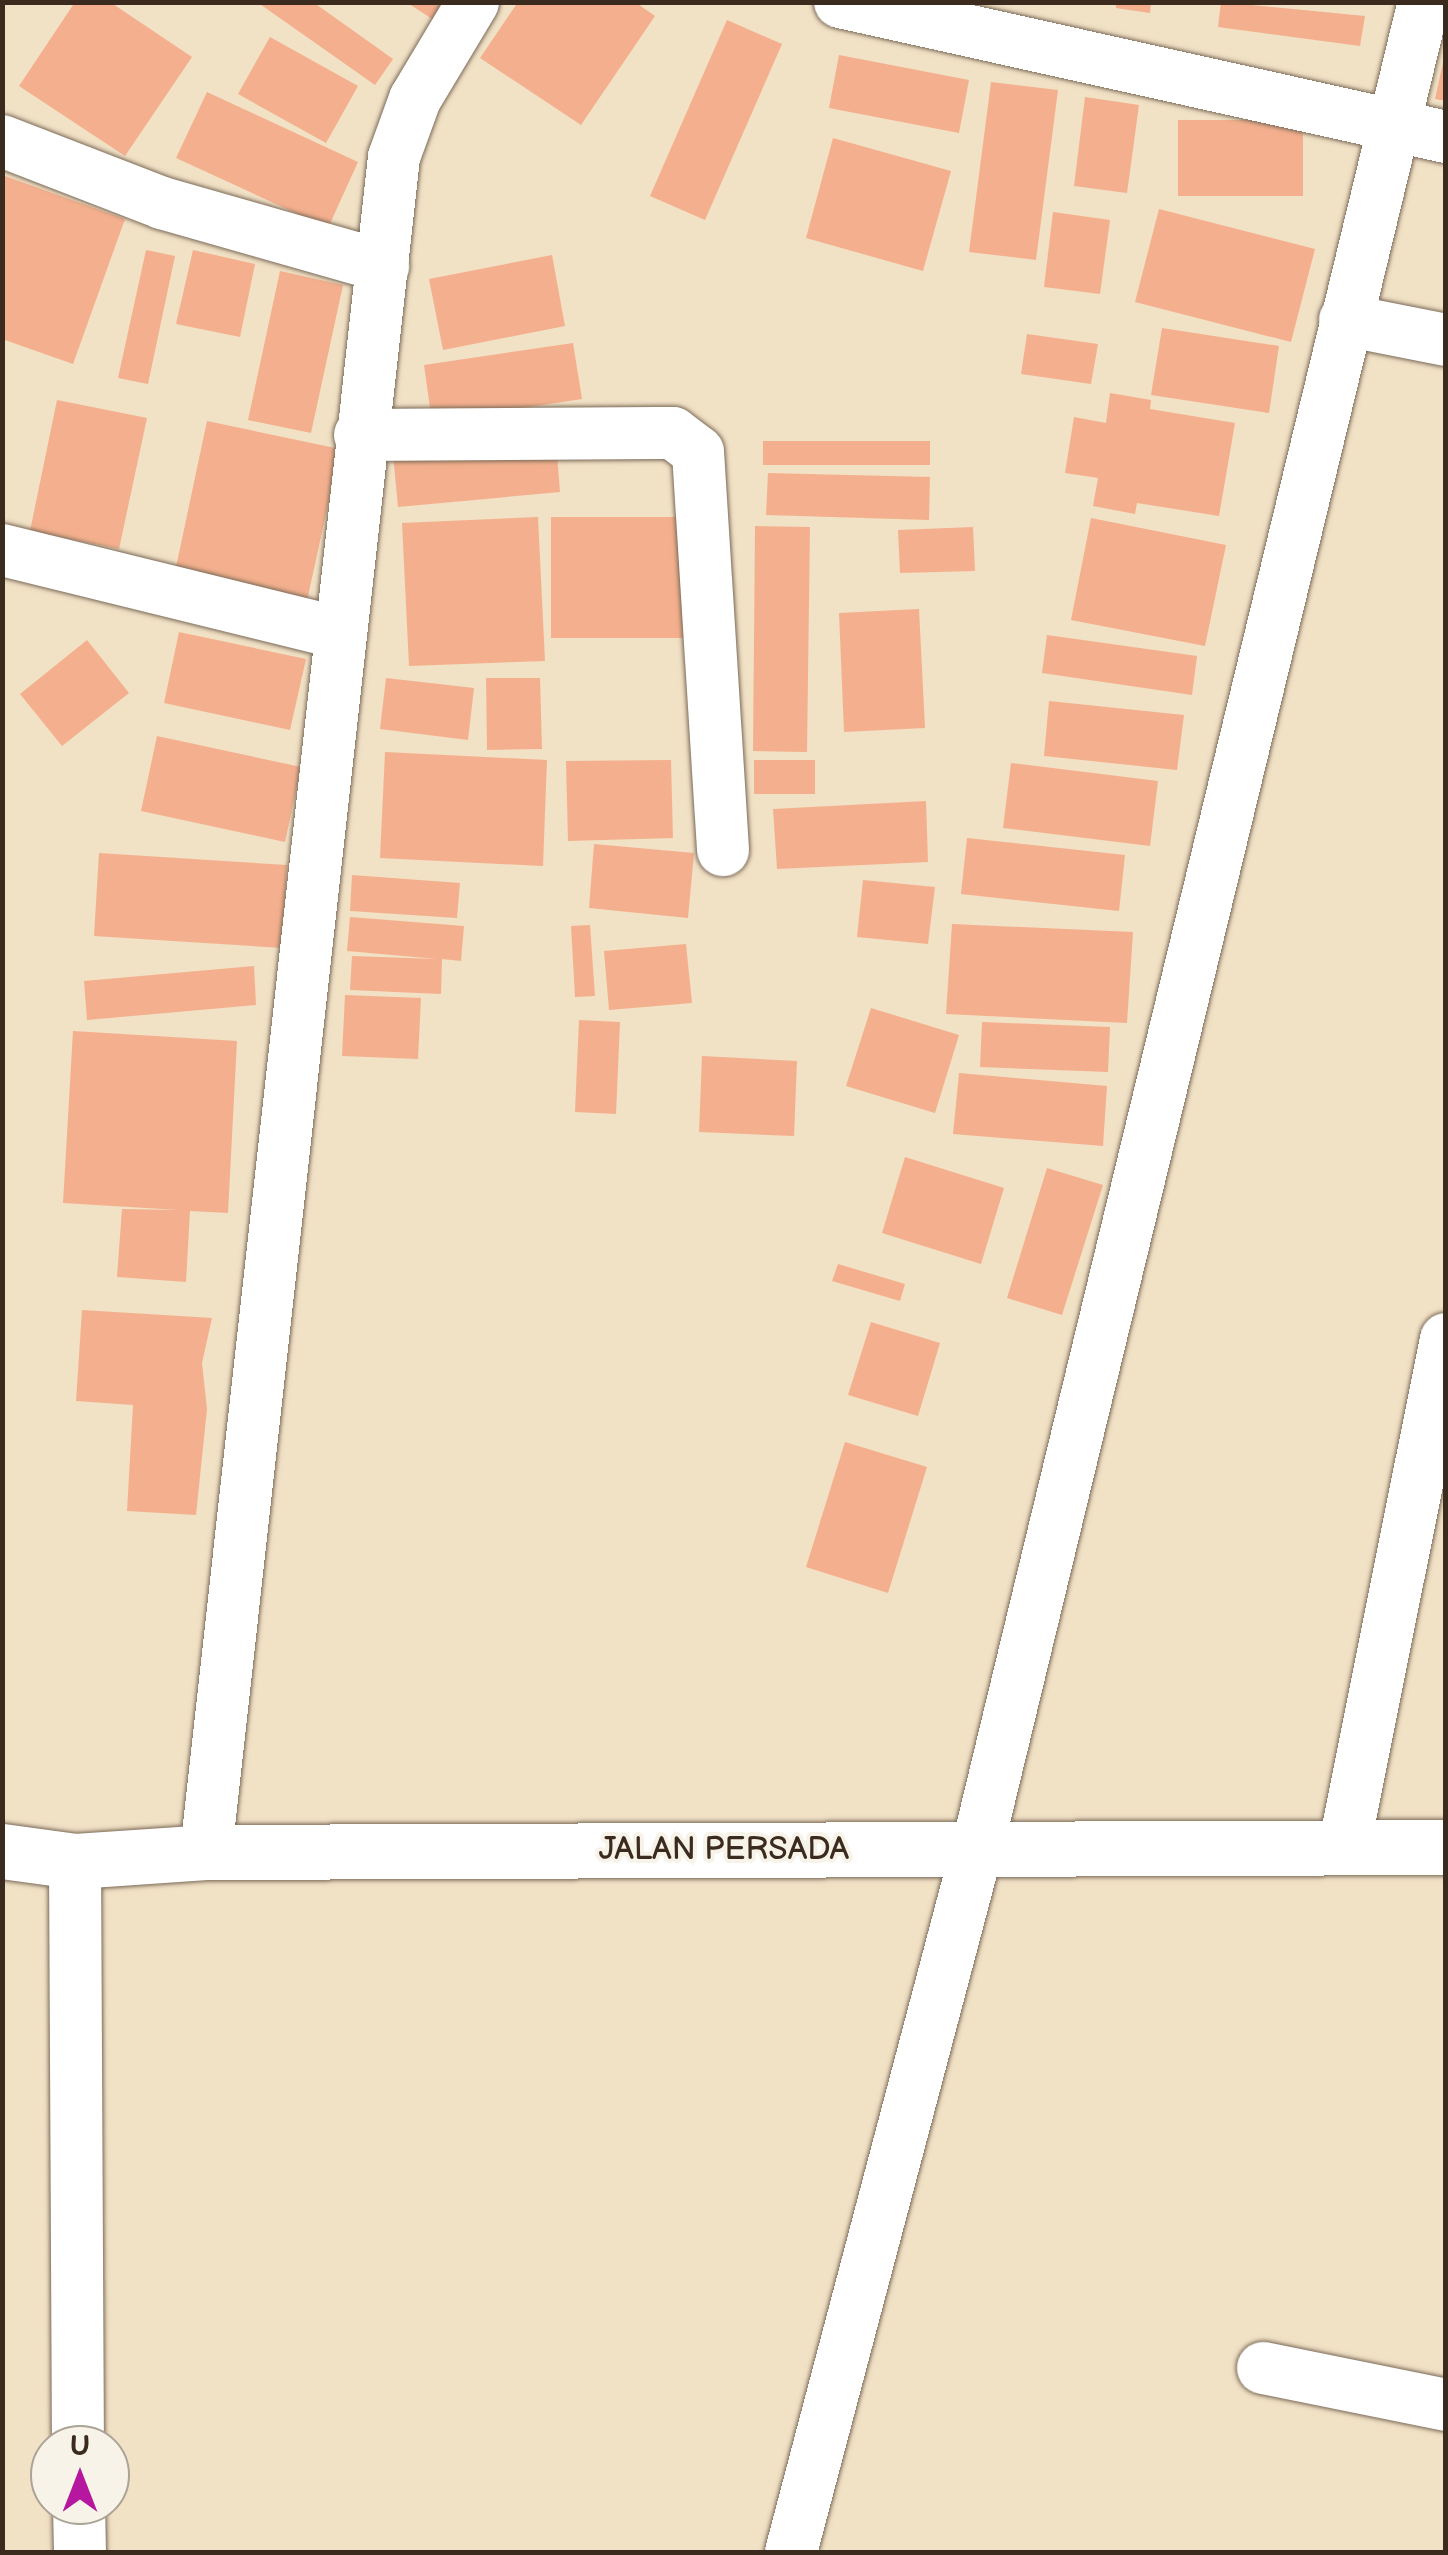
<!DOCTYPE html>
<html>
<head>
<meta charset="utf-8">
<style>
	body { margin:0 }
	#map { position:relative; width:1448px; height:2555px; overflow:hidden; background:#f1e1c5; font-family:"Balsamiq Sans",sans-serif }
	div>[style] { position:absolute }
	.building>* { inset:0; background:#f4b08e }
	.roads { filter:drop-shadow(0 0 2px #7b6a58) drop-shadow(0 0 2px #7b6a58) }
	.minor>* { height:52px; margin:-26px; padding:0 26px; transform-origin:26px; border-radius:26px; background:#fff }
	.tertiary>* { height:55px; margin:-27.5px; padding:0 27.5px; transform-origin:27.5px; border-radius:27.5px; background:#fff }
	span { translate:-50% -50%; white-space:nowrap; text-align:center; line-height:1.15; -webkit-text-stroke:8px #f7f3e8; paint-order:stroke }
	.street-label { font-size:32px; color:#3b2a1e }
	.frame { position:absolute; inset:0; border:5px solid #3b2a1e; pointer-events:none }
	.north { position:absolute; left:30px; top:2425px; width:100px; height:100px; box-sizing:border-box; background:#f7f3e8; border:2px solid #aca397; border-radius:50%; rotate:0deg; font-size:28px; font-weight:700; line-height:40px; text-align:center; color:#3b2a1e }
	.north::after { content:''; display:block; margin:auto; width:35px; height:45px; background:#b5179e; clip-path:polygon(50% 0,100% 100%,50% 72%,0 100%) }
</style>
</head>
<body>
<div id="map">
	<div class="building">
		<i style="clip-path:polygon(75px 2px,110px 2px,192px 57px,125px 156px,19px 86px)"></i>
		<i style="clip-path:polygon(257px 2px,313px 2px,393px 59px,375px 85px)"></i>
		<i style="clip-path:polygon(406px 2px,454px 2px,440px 24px)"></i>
		<i style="clip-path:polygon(518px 2px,635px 2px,655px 16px,581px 125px,480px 58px)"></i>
		<i style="clip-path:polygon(1116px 2px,1151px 2px,1150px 13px,1116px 8px)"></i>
		<i style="clip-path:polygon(1221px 2px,1365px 16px,1360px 46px,1218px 27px)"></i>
		<i style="clip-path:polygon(727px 20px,782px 44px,705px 220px,650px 196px)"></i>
		<i style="clip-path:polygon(270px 37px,358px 86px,326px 143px,238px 94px)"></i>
		<i style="clip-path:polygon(1446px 49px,1446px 101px,1435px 99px)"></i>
		<i style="clip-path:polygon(839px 55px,969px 80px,959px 133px,829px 108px)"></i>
		<i style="clip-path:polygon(991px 82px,1058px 90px,1036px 260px,969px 252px)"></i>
		<i style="clip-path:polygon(207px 92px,358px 162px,328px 228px,176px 158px)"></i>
		<i style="clip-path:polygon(1085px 97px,1139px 105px,1127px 193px,1074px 186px)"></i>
		<i style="clip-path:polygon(1178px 120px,1303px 120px,1303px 196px,1178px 196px)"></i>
		<i style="clip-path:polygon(833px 138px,951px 171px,923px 271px,806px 238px)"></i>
		<i style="clip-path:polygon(2px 175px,125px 219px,73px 364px,2px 339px)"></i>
		<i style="clip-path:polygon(1159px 209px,1315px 249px,1291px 342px,1135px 302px)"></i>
		<i style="clip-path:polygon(1053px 212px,1110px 220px,1100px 294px,1044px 287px)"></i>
		<i style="clip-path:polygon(146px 250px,175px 256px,148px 384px,118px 378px)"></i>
		<i style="clip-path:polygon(193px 250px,255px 264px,240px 337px,176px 324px)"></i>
		<i style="clip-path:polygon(552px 255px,565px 326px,443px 350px,429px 279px)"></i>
		<i style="clip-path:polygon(280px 271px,343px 285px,311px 433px,248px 420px)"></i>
		<i style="clip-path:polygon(1162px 328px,1279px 346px,1269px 413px,1151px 395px)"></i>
		<i style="clip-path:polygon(1027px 334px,1098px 344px,1091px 384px,1021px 374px)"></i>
		<i style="clip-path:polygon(573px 343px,582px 399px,432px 422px,424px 365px)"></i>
		<i style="clip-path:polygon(1110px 393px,1151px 400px,1150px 409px,1235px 423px,1219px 516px,1137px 503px,1135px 514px,1093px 506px,1098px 478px,1065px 473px,1074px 417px,1106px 423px)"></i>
		<i style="clip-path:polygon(57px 400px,147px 418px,119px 549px,30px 531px)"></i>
		<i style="clip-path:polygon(207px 421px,340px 449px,307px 601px,175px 572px)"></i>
		<i style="clip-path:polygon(556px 441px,560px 492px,398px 507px,393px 455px)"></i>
		<i style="clip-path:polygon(763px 441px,930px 441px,930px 465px,763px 465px)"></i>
		<i style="clip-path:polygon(768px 473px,930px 477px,929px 520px,766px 515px)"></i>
		<i style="clip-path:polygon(538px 517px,545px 661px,409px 666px,402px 523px)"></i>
		<i style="clip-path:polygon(551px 517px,693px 517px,693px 638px,551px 638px)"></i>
		<i style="clip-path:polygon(1091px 518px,1226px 545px,1205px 646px,1071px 620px)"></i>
		<i style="clip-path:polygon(755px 526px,810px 527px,807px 752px,753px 751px)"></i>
		<i style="clip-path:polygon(973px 527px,975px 571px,900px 573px,898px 530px)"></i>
		<i style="clip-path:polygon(919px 609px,925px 728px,844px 732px,839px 613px)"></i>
		<i style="clip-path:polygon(179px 632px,306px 659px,290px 730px,164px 703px)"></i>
		<i style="clip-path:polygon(1047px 635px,1197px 656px,1192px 695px,1042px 673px)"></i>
		<i style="clip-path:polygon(87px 640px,129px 693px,62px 746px,20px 694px)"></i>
		<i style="clip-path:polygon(386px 678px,474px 688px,468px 740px,380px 729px)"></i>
		<i style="clip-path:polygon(486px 678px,540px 678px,542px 749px,487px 750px)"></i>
		<i style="clip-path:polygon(1049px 701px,1184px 715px,1177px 770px,1044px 756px)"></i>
		<i style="clip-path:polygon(157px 736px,301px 767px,285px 842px,141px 811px)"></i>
		<i style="clip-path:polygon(385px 752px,547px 760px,543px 866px,380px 858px)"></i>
		<i style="clip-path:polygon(671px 760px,673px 838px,568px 841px,566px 761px)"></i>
		<i style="clip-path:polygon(754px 760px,815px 760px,815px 794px,754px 794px)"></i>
		<i style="clip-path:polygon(1011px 763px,1158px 781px,1150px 846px,1003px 828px)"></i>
		<i style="clip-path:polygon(926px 801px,928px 862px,777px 869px,773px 809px)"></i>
		<i style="clip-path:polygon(967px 838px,1125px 855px,1119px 911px,961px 894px)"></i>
		<i style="clip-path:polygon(594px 844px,694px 853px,688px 918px,589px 908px)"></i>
		<i style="clip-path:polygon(99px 853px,287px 865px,282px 948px,94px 936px)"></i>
		<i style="clip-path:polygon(352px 875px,460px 883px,457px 918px,350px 911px)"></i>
		<i style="clip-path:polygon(863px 880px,935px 887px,928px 944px,857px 937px)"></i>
		<i style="clip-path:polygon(350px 917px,464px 926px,461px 961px,442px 959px,441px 994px,350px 990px,352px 956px,437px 959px,347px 951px)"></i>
		<i style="clip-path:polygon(952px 924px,1133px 932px,1127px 1023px,946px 1014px)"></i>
		<i style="clip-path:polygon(590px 925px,595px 996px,575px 997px,571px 926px)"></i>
		<i style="clip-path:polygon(686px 944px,692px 1003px,609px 1010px,604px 951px)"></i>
		<i style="clip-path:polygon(254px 966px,256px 1005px,87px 1020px,84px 981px)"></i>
		<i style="clip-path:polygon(345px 995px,421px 998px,418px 1059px,342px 1056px)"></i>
		<i style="clip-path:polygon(871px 1008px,959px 1035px,935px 1113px,846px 1086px)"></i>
		<i style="clip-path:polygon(579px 1020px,620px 1022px,616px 1114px,575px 1112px)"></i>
		<i style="clip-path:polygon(982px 1022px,1110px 1027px,1108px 1072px,980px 1067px)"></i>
		<i style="clip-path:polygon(73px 1031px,237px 1041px,228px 1213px,190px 1211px,186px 1282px,117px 1277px,122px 1209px,179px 1210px,63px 1203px)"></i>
		<i style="clip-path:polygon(702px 1056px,797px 1061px,794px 1136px,699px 1132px)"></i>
		<i style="clip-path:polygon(959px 1073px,1107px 1086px,1103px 1146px,953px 1134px)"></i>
		<i style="clip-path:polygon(905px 1157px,1004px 1188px,981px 1264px,882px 1233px)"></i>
		<i style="clip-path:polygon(1047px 1168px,1103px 1185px,1062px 1315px,1007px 1298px)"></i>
		<i style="clip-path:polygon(838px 1264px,905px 1284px,900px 1301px,832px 1281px)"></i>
		<i style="clip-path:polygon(82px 1310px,212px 1318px,202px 1363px,207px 1409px,196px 1515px,127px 1511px,133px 1405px,76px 1401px)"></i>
		<i style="clip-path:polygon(871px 1322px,940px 1343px,918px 1416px,848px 1395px)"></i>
		<i style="clip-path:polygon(845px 1442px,927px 1467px,888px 1593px,806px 1567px)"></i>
	</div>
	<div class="roads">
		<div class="minor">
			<i style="left:840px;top:2px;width:621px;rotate:12.56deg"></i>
			<i style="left:2px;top:141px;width:172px;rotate:21.2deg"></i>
			<i style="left:162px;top:203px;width:230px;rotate:15.9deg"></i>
			<i style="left:1345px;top:320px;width:103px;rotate:11.2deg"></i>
			<i style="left:360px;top:435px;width:297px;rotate:-0.4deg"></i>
			<i style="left:657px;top:433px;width:16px"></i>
			<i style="left:673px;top:433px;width:31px;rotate:37deg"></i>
			<i style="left:698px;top:452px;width:399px;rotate:86.4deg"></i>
			<i style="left:2px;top:550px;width:349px;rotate:13.8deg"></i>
			<i style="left:1345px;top:1843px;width:514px;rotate:-78.67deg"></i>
			<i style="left:206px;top:1852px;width:1705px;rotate:-83.67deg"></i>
			<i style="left:394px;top:157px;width:62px;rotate:-70.1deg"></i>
			<i style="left:415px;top:99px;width:113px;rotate:-59.1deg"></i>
			<i style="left:75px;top:1861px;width:584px;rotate:89.71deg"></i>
			<i style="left:1263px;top:2368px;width:187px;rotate:11.4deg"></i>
			<i style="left:79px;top:2505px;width:47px;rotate:88.8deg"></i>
			<i style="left:791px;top:2552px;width:727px;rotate:-75.18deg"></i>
			<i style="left:977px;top:1849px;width:1900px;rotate:-76.4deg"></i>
		</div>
		<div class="tertiary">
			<i style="left:2px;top:1851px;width:74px;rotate:7.8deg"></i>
			<i style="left:75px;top:1861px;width:131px;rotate:-3.9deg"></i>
			<i style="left:206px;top:1852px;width:1240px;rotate:-0.23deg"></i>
		</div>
	</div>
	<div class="street-label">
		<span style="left:724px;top:1850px">JALAN PERSADA</span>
	</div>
	<div class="frame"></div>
	<div class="north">U</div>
</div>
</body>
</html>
